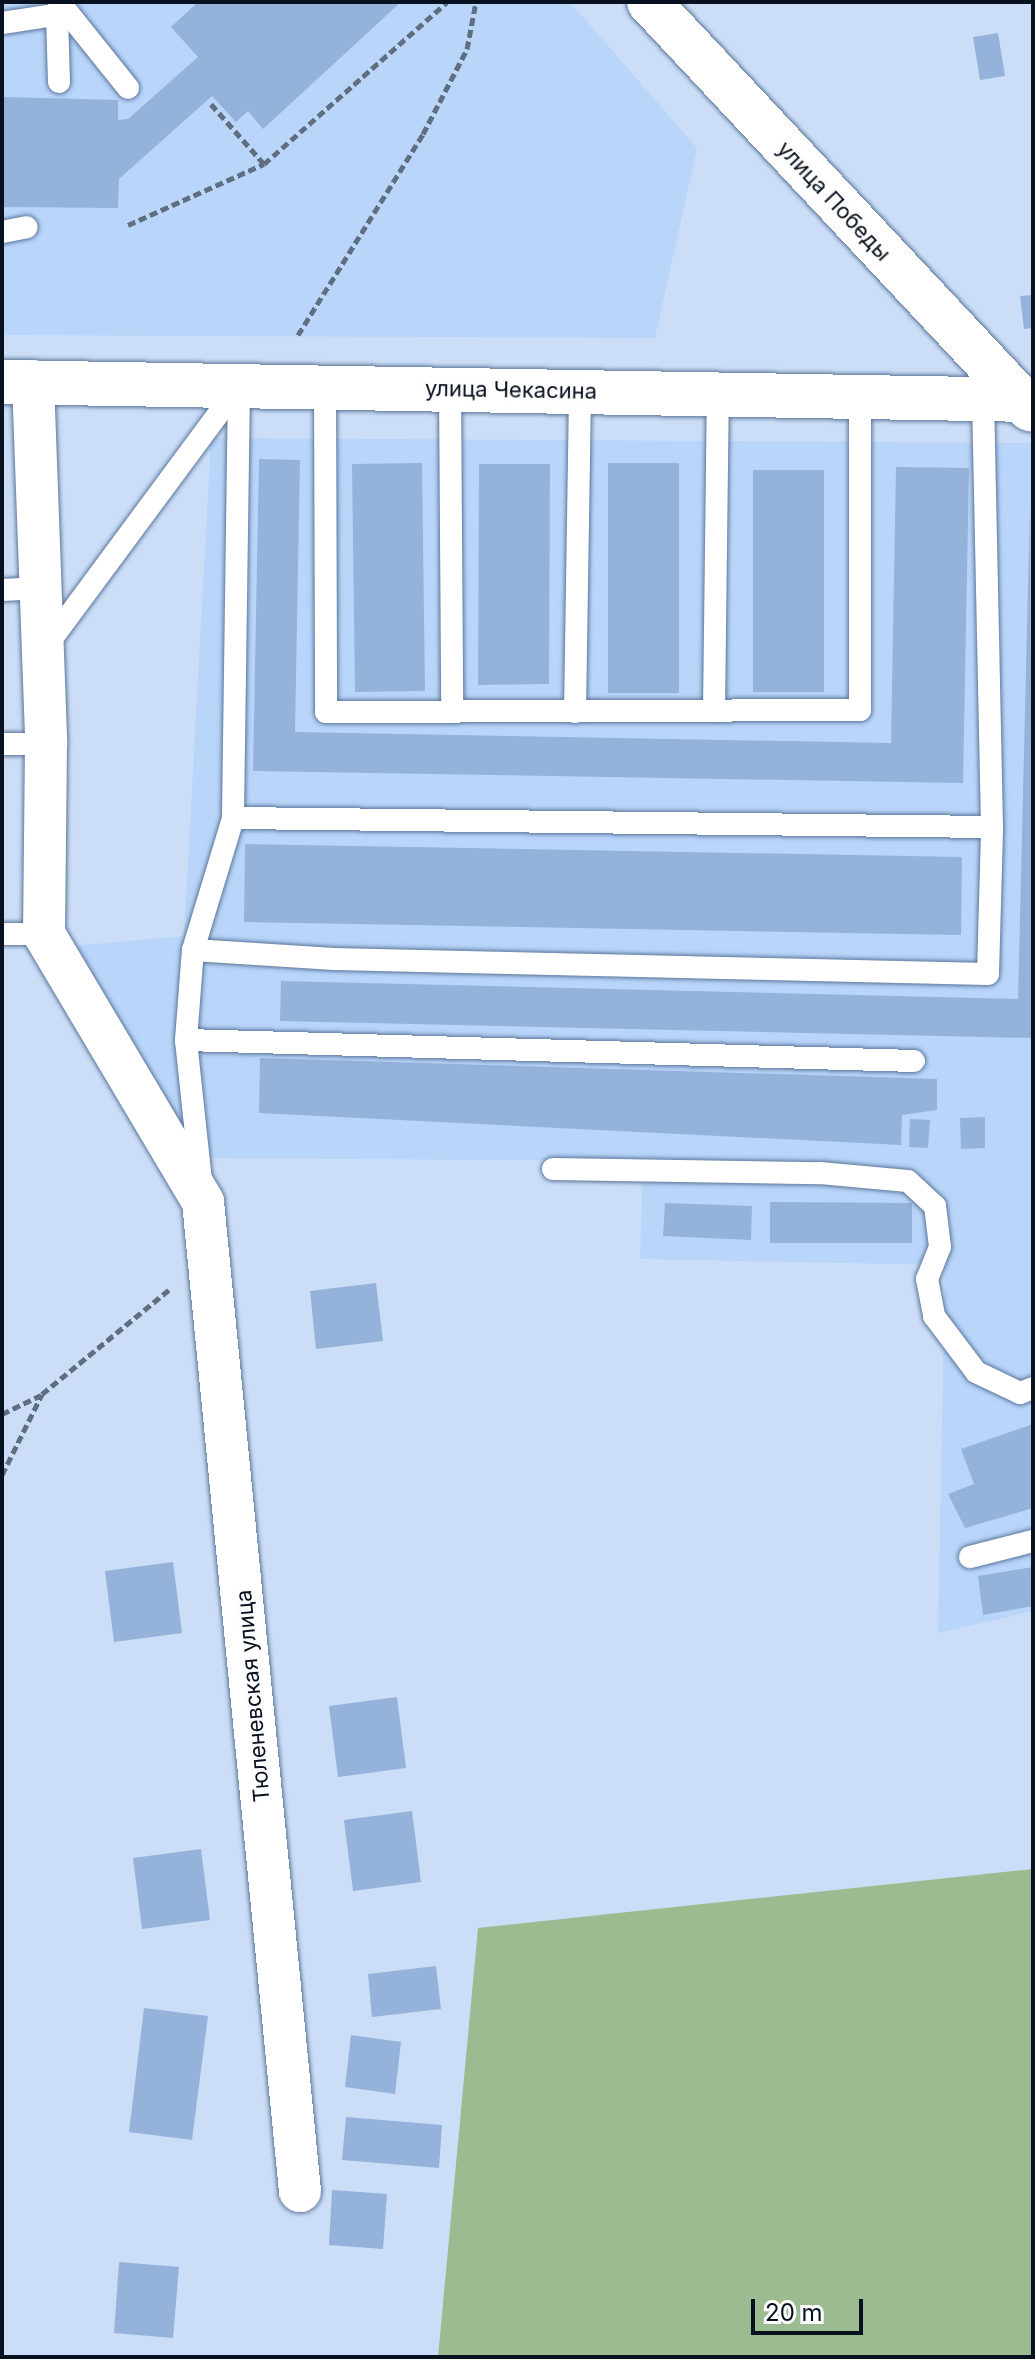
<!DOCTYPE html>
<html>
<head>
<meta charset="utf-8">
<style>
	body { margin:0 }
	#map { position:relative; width:1035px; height:2359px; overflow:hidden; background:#ccdef7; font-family:Inter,sans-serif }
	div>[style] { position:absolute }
	.built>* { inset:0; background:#b9d5fa }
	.green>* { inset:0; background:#9dbb90 }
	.building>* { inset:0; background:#95b2da }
	.path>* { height:5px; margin-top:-2.5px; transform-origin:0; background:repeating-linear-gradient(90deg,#606e81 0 8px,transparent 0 12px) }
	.roads { filter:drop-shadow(0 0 2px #5b769b) drop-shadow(0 0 2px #5b769b) }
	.service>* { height:22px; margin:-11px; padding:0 11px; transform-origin:11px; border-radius:11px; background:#fff }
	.minor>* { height:42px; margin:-21px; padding:0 21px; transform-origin:21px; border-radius:21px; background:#fff }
	.tertiary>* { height:44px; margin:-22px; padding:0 22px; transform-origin:22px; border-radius:22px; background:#fff }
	span { translate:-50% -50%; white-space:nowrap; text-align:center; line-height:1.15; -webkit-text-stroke:7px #fdfdfd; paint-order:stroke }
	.street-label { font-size:22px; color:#07111f }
	.frame { position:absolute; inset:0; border:4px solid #07111f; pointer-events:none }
	.scale { position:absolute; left:751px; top:2299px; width:112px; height:36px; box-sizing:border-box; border:4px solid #07111f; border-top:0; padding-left:10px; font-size:24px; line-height:28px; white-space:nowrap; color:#07111f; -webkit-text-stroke:6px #fdfdfd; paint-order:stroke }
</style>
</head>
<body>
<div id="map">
	<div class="built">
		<i style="clip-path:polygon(2px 2px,570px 2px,697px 148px,655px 338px,2px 335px)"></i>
		<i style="clip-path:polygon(211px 438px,1033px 443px,1033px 1611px,938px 1633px,945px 1265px,640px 1259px,643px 1161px,190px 1158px,138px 1048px,73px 1012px,72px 946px,184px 936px)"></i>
	</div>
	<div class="green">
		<i style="clip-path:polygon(1033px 1869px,1033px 2357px,438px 2357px,478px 1928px)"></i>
	</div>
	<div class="building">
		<i style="clip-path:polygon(198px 2px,401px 2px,263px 129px,248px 111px,236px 122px,212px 96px,119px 179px,118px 208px,2px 207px,2px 97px,118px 100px,118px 120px,128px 119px,198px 57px,171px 27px)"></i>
		<i style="clip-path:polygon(998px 33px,1005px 76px,980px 80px,973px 37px)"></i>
		<i style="clip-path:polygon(1033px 295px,1033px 328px,1024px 329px,1020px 296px)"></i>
		<i style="clip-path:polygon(259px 459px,300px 460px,295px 732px,891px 743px,896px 467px,969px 468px,963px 783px,253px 771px)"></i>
		<i style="clip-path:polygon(422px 463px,425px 691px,355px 692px,352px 464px)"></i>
		<i style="clip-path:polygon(608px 463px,679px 463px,679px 693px,608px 693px)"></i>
		<i style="clip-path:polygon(479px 464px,550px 464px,549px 684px,478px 685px)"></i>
		<i style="clip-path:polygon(753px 470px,824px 470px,824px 692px,753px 692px)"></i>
		<i style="clip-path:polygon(1030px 506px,1033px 1038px,280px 1021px,281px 981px,1018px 999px)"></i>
		<i style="clip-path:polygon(245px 844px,962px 857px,961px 935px,244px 922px)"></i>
		<i style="clip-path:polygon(260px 1058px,937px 1079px,937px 1110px,902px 1115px,901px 1145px,259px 1113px)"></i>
		<i style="clip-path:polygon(985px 1117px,985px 1148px,961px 1149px,960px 1118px)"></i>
		<i style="clip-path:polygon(910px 1119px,930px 1120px,928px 1148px,909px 1147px)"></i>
		<i style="clip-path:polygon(770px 1202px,912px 1203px,912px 1243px,770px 1243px)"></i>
		<i style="clip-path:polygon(665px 1203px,752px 1206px,751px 1240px,663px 1236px)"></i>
		<i style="clip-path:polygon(376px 1283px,383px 1341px,316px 1349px,310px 1291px)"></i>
		<i style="clip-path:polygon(1033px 1424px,1033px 1508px,965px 1528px,948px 1494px,974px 1484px,961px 1449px)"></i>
		<i style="clip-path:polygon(173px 1562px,182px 1633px,114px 1642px,105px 1571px)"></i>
		<i style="clip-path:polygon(1033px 1567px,1033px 1606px,983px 1615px,978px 1576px)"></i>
		<i style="clip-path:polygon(397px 1697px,406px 1768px,338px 1777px,329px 1706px)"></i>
		<i style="clip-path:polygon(412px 1811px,421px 1882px,353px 1891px,344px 1820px)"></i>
		<i style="clip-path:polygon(201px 1849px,210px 1920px,142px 1929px,133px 1858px)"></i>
		<i style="clip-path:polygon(436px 1966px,441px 2009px,372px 2017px,368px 1974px)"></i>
		<i style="clip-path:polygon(144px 2008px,208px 2016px,192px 2140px,129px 2132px)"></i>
		<i style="clip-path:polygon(351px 2035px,401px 2042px,395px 2094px,345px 2087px)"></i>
		<i style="clip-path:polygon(346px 2117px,442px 2125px,439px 2168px,342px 2160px)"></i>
		<i style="clip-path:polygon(332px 2190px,387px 2194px,383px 2249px,329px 2245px)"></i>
		<i style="clip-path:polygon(119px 2262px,179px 2267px,173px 2338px,114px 2333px)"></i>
	</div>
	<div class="path">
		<i style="left:211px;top:104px;width:80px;rotate:48.5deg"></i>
		<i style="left:264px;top:164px;width:244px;rotate:-41.5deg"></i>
		<i style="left:128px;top:225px;width:149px;rotate:-24.2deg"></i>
		<i style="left:298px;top:335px;width:237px;rotate:-58.1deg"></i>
		<i style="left:423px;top:134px;width:96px;rotate:-62.6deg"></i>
		<i style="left:467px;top:49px;width:48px;rotate:-79.2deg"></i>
		<i style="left:2px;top:1414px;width:43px;rotate:-26deg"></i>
		<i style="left:2px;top:1475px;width:90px;rotate:-63.7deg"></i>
		<i style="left:42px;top:1394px;width:167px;rotate:-39.4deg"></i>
	</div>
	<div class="roads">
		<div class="service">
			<i style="left:2px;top:23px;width:67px;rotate:-8.6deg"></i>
			<i style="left:68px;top:13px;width:96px;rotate:51.3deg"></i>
			<i style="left:59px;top:82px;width:67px;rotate:-91.7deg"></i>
			<i style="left:57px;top:15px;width:13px;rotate:-77deg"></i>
			<i style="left:2px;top:232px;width:25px;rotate:-11deg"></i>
			<i style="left:239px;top:385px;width:433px;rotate:90.8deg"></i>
			<i style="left:233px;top:818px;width:759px;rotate:0.68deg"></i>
			<i style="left:325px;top:386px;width:326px;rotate:89.8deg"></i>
			<i style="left:326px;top:712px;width:534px;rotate:-0.21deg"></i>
			<i style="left:860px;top:710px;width:314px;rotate:-90deg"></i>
			<i style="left:450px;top:389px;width:323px;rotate:89.6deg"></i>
			<i style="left:2px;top:590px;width:38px;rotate:-3deg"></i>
			<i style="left:45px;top:648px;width:326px;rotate:-53.5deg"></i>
			<i style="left:714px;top:711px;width:318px;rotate:-89.3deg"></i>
			<i style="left:575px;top:712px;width:321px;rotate:-89.1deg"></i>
			<i style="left:2px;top:744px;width:44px"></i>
			<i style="left:2px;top:934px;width:42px"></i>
			<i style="left:193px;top:950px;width:141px;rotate:3.7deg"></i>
			<i style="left:334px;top:959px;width:654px;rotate:1.31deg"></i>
			<i style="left:988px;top:974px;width:147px;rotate:-88.4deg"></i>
			<i style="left:992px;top:827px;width:429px;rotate:-91.2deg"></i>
			<i style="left:186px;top:1040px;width:728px;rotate:1.65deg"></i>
			<i style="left:553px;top:1169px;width:267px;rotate:0.9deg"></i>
			<i style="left:820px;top:1173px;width:88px;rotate:5.2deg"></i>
			<i style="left:908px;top:1181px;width:37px;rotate:43deg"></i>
			<i style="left:935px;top:1206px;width:41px;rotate:83deg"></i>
			<i style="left:940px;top:1247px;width:35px;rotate:112deg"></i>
			<i style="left:927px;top:1279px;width:38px;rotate:79deg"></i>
			<i style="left:934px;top:1316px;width:70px;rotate:53.1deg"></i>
			<i style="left:976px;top:1372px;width:49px;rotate:25.5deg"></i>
			<i style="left:1020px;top:1393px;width:14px;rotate:-21deg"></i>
			<i style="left:201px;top:1181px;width:142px;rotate:-96.1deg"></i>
			<i style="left:186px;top:1040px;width:90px;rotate:-85.6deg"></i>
			<i style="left:193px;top:950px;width:138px;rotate:-73.1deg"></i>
			<i style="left:970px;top:1557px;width:65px;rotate:-14.3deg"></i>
		</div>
		<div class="minor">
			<i style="left:33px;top:381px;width:363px;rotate:87.9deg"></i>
			<i style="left:46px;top:744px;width:190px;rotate:90.6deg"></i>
			<i style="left:44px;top:934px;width:312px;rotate:59.3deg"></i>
			<i style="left:203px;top:1202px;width:994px;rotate:84.4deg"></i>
		</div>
		<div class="tertiary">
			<i style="left:649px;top:2px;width:558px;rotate:46.89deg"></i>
			<i style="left:2px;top:382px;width:1031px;rotate:1deg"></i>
		</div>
	</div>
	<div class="street-label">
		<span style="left:834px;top:201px;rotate:47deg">улица Победы</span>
		<span style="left:511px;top:390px;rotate:1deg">улица Чекасина</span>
		<span style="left:253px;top:1696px;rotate:-95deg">Тюленевская улица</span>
	</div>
	<div class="frame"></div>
	<div class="scale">20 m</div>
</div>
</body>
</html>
